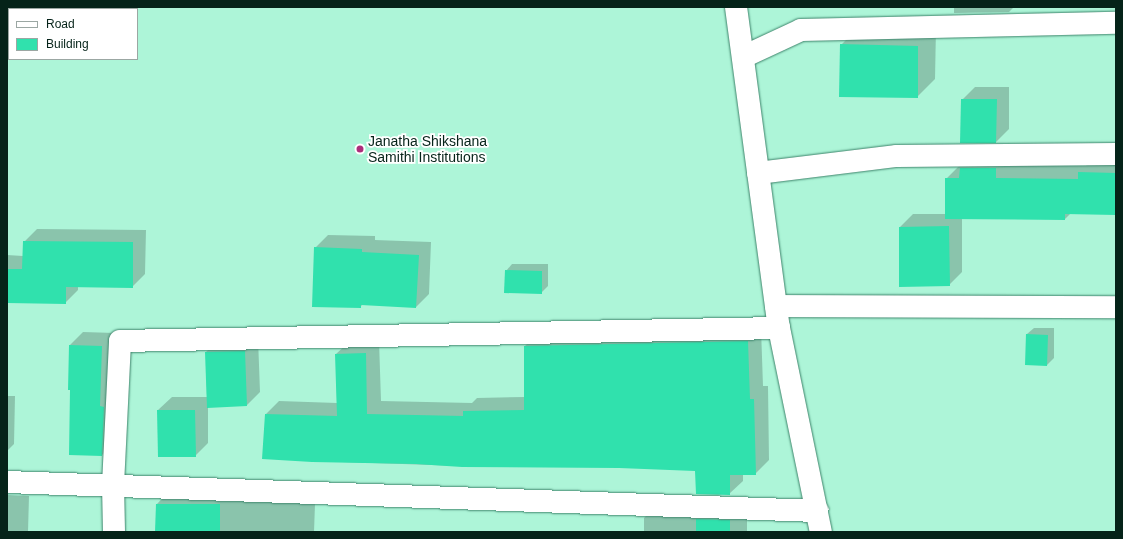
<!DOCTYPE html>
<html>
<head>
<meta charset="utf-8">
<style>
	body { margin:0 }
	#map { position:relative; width:1123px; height:539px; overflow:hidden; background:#adf5d8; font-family:Arial,sans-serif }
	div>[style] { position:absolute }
	.shadow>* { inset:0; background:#0003 }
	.building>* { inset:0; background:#30e1ad }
	.roads { filter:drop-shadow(0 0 1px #3e846b) drop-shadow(0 0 1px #3e846b) }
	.minor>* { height:22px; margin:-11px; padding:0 11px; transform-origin:11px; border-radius:11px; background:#fff }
	.dots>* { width:11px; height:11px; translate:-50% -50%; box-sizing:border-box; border:2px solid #fff; border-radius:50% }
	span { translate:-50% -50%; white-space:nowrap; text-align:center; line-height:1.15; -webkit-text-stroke:3.5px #fff; paint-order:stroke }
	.poi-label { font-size:14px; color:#052319 }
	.left { translate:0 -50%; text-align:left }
	.frame { position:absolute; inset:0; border:8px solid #052319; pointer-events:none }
	.legend { position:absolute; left:8px; top:8px; width:130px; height:52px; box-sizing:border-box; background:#fff; border:1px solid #9ba7a3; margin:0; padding:5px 7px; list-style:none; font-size:12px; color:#052319 }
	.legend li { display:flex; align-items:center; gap:8px; height:20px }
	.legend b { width:20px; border:1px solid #9ba7a3 }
</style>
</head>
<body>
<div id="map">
	<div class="shadow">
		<i style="clip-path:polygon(954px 7px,1014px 7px,1009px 12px,954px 13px)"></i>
		<i style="clip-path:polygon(859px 27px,936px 28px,935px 79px,917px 97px,841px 45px)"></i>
		<i style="clip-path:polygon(975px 87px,1009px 87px,1009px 129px,996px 142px,962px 100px)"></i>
		<i style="clip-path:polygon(1092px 159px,1116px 160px,1116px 214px,1071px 213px,1065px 219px,962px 218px,962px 272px,949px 285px,900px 227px,913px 214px,946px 214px,946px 179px,959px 166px,1086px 166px)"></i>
		<i style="clip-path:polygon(37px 229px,146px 230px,145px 274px,132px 287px,78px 286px,78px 290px,65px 303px,7px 301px,7px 255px,23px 256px,24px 242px)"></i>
		<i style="clip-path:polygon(328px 235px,375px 236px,375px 240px,431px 242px,429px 294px,416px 307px,363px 304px,360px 307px,315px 248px)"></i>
		<i style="clip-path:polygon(512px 264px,548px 264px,548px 286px,541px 293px,506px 271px)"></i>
		<i style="clip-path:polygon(761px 328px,763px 386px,768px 386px,769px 460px,755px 474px,743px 474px,743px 481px,729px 494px,696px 470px,619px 467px,462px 466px,312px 461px,266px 414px,279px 401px,337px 403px,336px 354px,350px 341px,379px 340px,381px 401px,472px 403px,477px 398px,525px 397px,525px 346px,539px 332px)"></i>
		<i style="clip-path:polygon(1034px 328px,1054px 328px,1054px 358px,1047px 365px,1026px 364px,1027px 334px)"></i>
		<i style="clip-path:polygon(83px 332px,115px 333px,115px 442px,102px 455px,70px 345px)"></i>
		<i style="clip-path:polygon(258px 338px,260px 392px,247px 405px,208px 406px,208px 443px,195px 456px,158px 410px,172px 397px,207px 397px,206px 352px,219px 339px)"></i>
		<i style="clip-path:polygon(7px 396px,15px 396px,14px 444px,7px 451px)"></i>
		<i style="clip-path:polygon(172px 488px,315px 504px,314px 532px,156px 532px,157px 504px)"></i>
		<i style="clip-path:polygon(7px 495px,29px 496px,28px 532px,7px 532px)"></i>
		<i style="clip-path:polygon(662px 500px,747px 503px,747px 532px,644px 532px,644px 518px)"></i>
	</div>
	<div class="building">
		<i style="clip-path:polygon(840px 44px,918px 46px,918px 98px,839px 97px)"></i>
		<i style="clip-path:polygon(961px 99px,997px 99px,996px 143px,960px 143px)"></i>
		<i style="clip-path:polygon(960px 168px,996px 168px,996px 178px,1078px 179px,1078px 172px,1116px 173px,1116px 215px,1065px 214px,1065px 220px,945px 219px,945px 178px,959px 178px)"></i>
		<i style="clip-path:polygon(949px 226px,950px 286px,899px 287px,899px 227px)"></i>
		<i style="clip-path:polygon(23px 241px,133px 242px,133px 288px,66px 287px,66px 304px,7px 303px,7px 269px,22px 269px)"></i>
		<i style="clip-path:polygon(314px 247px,362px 249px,362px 252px,419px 255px,416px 308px,361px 305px,361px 308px,312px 307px)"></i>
		<i style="clip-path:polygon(505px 270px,542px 271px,542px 294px,504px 293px)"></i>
		<i style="clip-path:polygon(1026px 334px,1048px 335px,1047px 366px,1025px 365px)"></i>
		<i style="clip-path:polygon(748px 341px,750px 399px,754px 399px,756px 475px,730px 475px,730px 495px,696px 494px,695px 471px,619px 468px,462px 467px,416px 464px,312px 462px,262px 459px,265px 414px,337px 416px,335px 354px,366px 353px,367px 414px,463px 416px,463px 411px,524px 410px,524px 346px)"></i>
		<i style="clip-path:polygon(69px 345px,102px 346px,100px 406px,104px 407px,102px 456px,69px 455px,70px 390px,68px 390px)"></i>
		<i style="clip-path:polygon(245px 351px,247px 406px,207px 408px,205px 352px)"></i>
		<i style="clip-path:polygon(157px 410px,195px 410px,196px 457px,158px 457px)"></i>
		<i style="clip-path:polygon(156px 504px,220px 504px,220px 532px,155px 532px)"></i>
		<i style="clip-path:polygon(696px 519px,730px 520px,730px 532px,696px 532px)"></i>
	</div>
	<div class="roads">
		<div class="minor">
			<i style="left:736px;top:7px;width:324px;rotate:82.4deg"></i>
			<i style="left:779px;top:328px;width:208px;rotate:78.4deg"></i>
			<i style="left:743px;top:57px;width:64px;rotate:-25deg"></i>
			<i style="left:801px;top:30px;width:315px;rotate:-1.3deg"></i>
			<i style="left:758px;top:173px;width:140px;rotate:-7deg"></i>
			<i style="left:897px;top:156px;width:219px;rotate:-0.5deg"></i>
			<i style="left:776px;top:306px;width:340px;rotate:0.2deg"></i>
			<i style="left:7px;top:482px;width:811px;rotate:2.05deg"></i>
			<i style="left:114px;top:532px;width:47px;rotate:-91.2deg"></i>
			<i style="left:113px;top:485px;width:144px;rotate:-87.2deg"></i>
			<i style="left:120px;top:341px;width:659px;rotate:-1.13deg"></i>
		</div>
	</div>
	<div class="dots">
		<i style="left:360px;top:149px;background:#ac2d7b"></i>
	</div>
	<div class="poi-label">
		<span class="left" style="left:368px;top:149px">Janatha Shikshana<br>Samithi Institutions</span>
	</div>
	<div class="frame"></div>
	<ul class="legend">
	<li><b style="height:5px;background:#fff"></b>Road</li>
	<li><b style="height:11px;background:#30e1ad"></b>Building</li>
	</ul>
</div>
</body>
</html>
